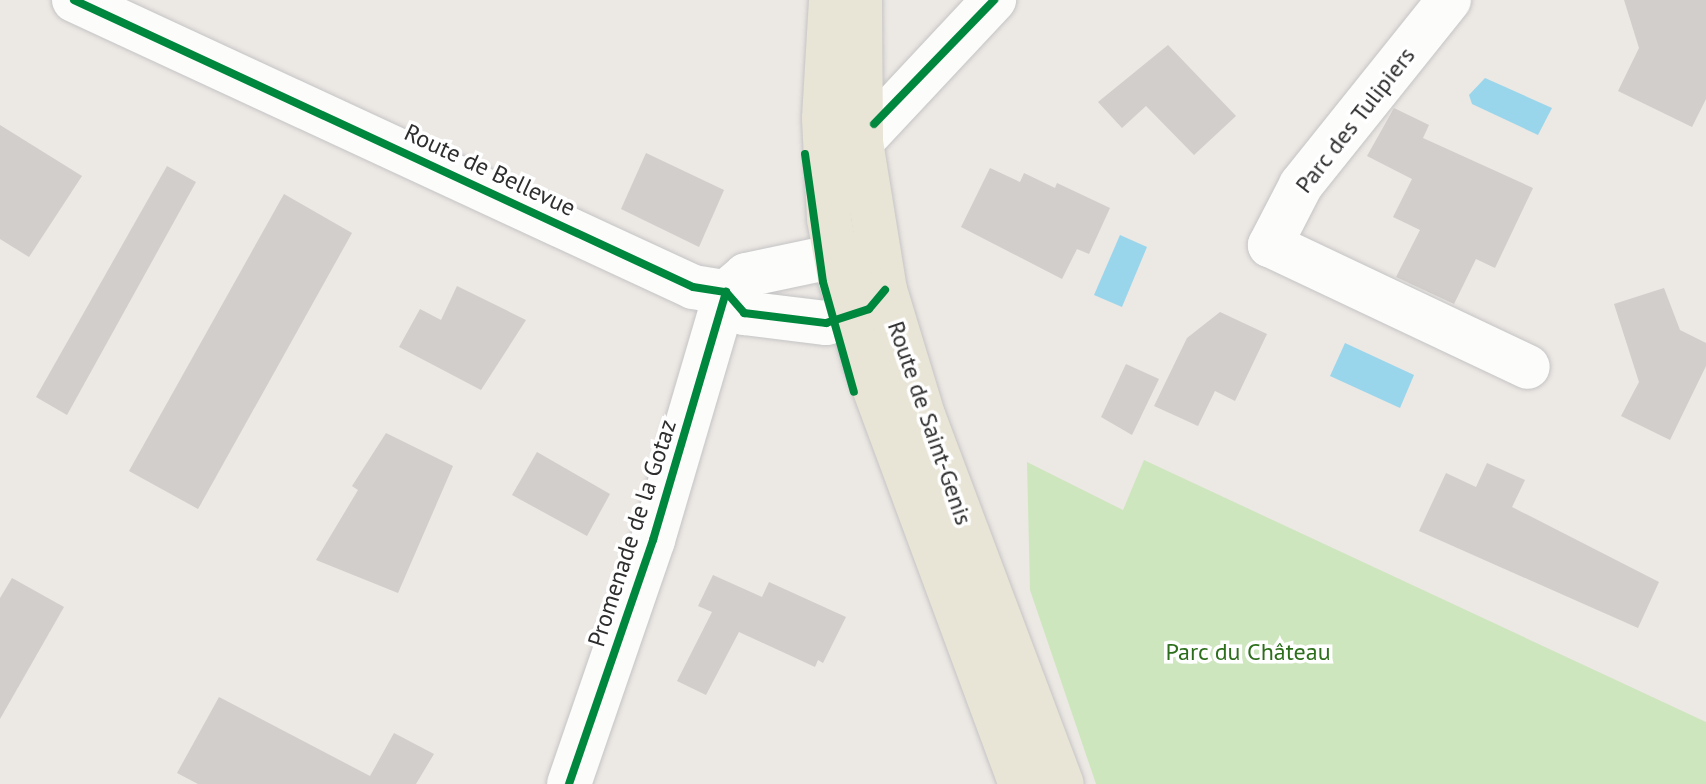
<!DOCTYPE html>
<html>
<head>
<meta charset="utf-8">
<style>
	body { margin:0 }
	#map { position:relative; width:1706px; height:784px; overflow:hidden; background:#ece8e4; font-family:"PT Sans",sans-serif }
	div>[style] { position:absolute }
	.green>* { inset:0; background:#cee6be }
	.water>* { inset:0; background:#99d6ec }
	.building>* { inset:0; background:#d1cecb }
	.roads { filter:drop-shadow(0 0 2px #c5c4c5) drop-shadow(0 0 2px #c5c4c5) }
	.minor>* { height:44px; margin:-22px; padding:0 22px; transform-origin:22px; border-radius:22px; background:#fcfcfb }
	.major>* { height:44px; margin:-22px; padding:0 22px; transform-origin:22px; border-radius:22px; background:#e8e4d6 }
	.cycleway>* { height:8px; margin:-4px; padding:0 4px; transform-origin:4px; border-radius:4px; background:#00873e }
	span { translate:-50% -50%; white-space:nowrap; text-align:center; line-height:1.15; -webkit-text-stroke:7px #fff; paint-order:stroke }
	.street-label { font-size:24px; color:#2e2e2e }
	.park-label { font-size:24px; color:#2c6e1b }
</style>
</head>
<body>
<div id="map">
	<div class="green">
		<i style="clip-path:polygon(1144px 460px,1706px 722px,1706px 784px,1096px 784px,1030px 590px,1027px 462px,1123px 510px)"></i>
	</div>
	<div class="water">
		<i style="clip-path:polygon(1485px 78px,1552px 108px,1538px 135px,1472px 104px,1469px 95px)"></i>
		<i style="clip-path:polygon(1120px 235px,1147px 247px,1122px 307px,1094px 295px)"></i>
		<i style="clip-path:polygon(1345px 343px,1414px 375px,1400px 408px,1330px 376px)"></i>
	</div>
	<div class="building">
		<i style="clip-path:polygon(1624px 0,1706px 0,1706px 99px,1692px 127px,1618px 91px,1639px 48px)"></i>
		<i style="clip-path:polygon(1168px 45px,1236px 116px,1194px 155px,1146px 106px,1122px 128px,1098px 102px)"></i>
		<i style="clip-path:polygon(1394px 108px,1429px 125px,1423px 138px,1533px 188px,1495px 268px,1476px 259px,1454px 304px,1396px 277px,1420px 230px,1393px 217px,1412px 179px,1367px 156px)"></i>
		<i style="clip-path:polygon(0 125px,82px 176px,29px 257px,0 239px)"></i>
		<i style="clip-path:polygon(646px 153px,724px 190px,699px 247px,621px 209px)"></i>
		<i style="clip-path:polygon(167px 166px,196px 182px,67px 415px,36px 397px)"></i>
		<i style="clip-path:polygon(990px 168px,1020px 182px,1024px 173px,1055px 188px,1057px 183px,1110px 208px,1089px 254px,1077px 249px,1062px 279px,961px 227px)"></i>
		<i style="clip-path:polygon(284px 194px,352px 233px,198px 509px,129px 471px)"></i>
		<i style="clip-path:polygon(457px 286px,526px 320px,481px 390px,399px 347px,420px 309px,441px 320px)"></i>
		<i style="clip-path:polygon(1664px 288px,1680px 330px,1706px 343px,1706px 366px,1670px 440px,1621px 416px,1639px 382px,1614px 304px)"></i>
		<i style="clip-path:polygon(1220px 312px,1267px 334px,1235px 401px,1215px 391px,1198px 426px,1154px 406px,1187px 338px)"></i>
		<i style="clip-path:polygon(1126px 364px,1159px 379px,1132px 435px,1101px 417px)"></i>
		<i style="clip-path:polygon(386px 433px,453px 466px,398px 593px,316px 560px,358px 490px,352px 486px)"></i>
		<i style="clip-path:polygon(537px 452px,610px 494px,587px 536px,512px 495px)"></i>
		<i style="clip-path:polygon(1487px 463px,1525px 480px,1512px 507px,1659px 582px,1638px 628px,1419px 531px,1446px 473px,1476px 487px)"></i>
		<i style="clip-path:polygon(713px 575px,762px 597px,769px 582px,846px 617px,823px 663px,818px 660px,815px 667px,739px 632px,706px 695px,677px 681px,712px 612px,698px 606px)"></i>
		<i style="clip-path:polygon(12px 578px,64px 607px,0 719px,0 598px)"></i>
		<i style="clip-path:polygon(219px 697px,370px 776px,394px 733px,434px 754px,416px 784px,198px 784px,177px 773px)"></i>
	</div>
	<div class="roads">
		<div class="minor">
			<i style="left:74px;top:0;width:682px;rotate:24.87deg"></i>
			<i style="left:693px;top:287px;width:33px;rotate:9deg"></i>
			<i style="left:726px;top:292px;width:28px;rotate:49deg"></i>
			<i style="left:744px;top:313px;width:83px;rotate:7deg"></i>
			<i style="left:826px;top:323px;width:45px;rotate:-18deg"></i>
			<i style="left:869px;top:309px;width:18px;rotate:-49deg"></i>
			<i style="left:1449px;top:0;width:237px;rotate:128.7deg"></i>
			<i style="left:1301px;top:185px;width:68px;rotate:117.3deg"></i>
			<i style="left:1270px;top:245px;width:285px;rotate:25.3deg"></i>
			<i style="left:861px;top:142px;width:195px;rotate:-46.9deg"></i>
			<i style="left:726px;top:292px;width:26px;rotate:-40deg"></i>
			<i style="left:746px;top:275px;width:92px;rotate:-11.9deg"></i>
			<i style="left:836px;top:256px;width:38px;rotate:17deg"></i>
			<i style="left:569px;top:784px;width:258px;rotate:-71deg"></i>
			<i style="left:653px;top:540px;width:259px;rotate:-73.6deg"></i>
		</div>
		<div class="major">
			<i style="left:831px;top:0;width:119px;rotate:93.4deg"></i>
			<i style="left:824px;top:119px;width:100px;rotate:87.1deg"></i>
			<i style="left:829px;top:219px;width:60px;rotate:79.4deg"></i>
			<i style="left:840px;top:278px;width:89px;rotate:73.6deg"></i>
			<i style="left:865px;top:363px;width:449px;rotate:69.7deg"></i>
			<i style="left:860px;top:0;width:142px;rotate:89.6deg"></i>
			<i style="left:861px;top:142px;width:150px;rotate:80.8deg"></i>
			<i style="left:885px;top:290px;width:131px;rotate:73.1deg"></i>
			<i style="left:923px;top:415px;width:394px;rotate:69.4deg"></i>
		</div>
	</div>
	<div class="cycleway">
		<i style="left:74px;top:0;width:682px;rotate:24.87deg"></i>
		<i style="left:693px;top:287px;width:33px;rotate:9deg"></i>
		<i style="left:726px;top:292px;width:28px;rotate:49deg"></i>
		<i style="left:744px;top:313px;width:83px;rotate:7deg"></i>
		<i style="left:826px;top:323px;width:45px;rotate:-18deg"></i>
		<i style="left:869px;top:309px;width:25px;rotate:-50deg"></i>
		<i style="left:874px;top:124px;width:173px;rotate:-45.9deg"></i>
		<i style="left:805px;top:154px;width:129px;rotate:82deg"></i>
		<i style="left:823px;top:282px;width:114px;rotate:74.3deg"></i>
		<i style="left:569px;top:784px;width:258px;rotate:-71deg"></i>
		<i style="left:653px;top:540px;width:259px;rotate:-73.6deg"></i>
	</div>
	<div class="street-label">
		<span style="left:1355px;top:120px;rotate:-52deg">Parc des Tulipiers</span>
		<span style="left:490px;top:170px;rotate:25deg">Route de Bellevue</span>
		<span style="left:930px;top:423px;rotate:71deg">Route de Saint-Genis</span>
		<span style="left:632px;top:533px;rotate:-72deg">Promenade de la Gotaz</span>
	</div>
	<div class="park-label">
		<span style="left:1248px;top:652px">Parc du Château</span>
	</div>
</div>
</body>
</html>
